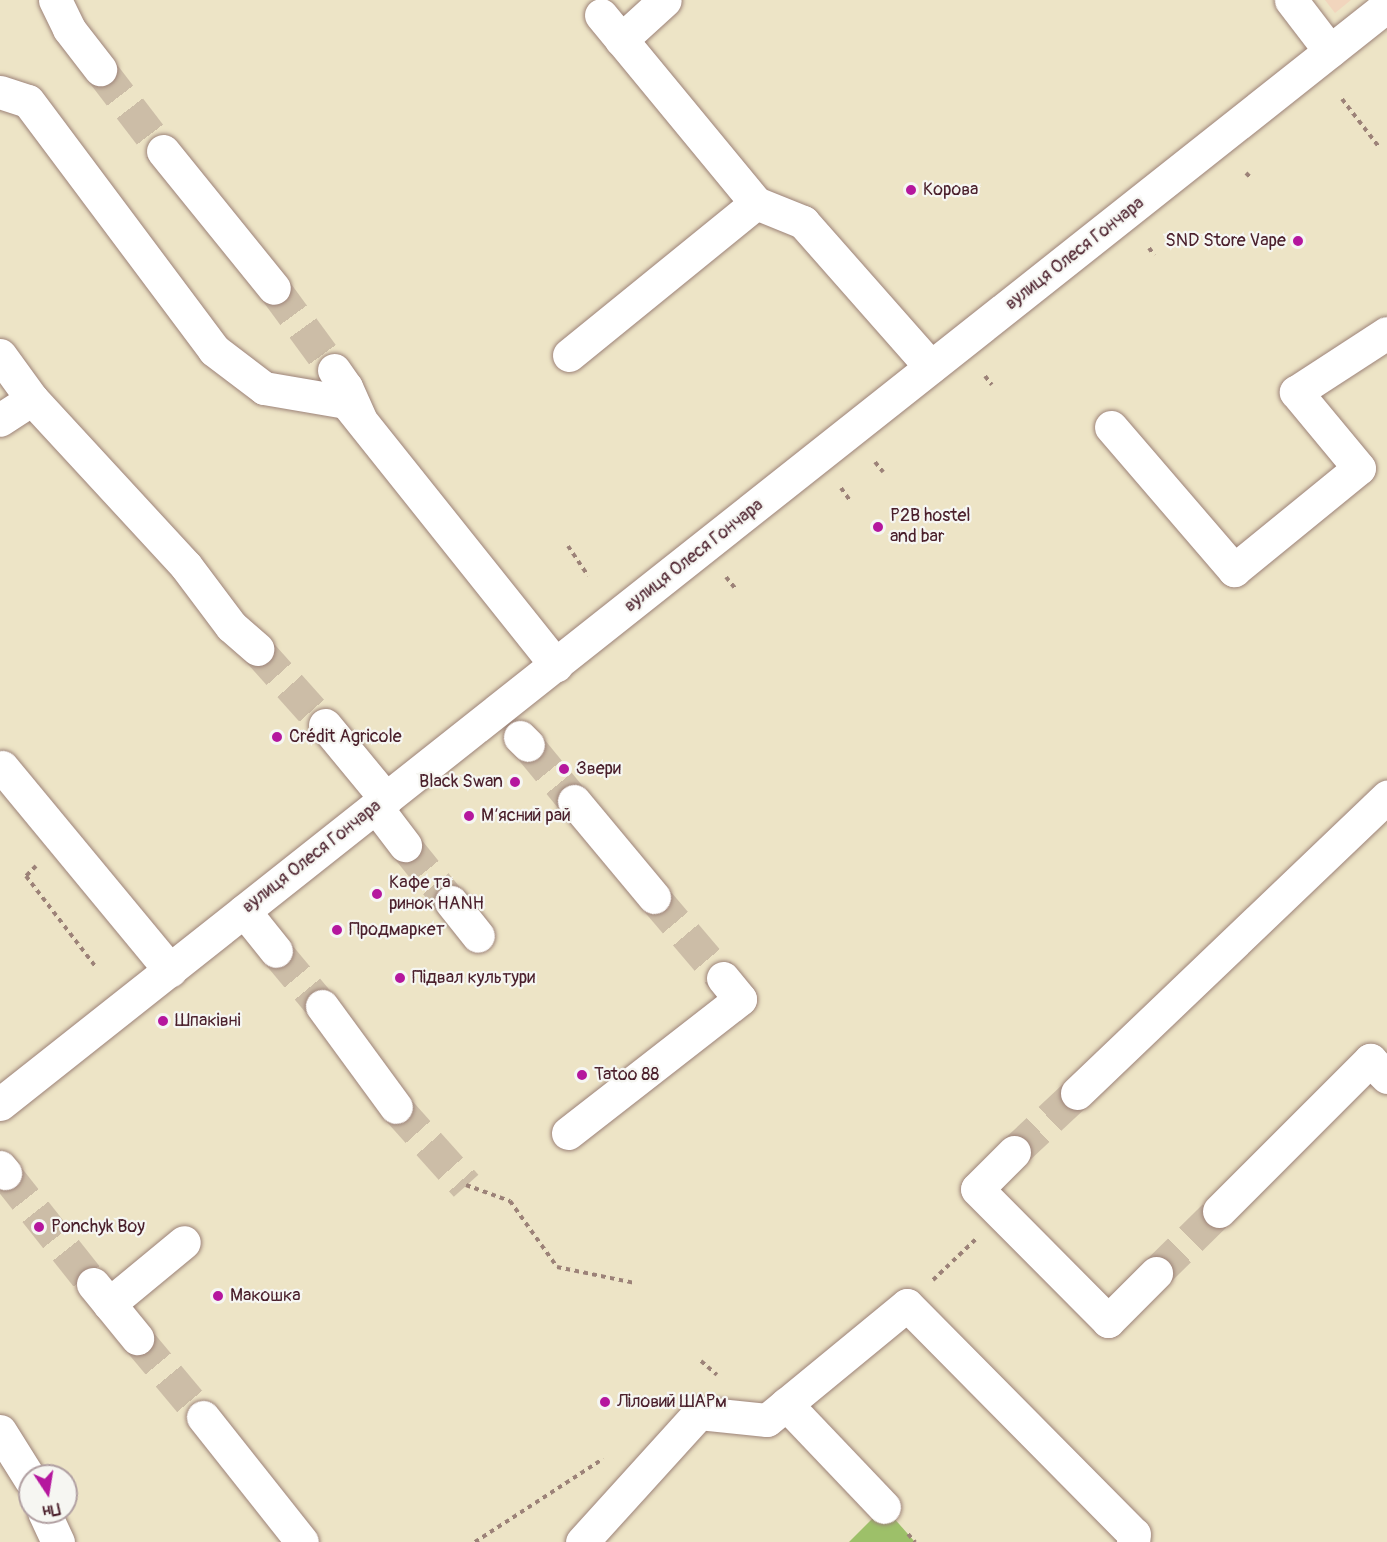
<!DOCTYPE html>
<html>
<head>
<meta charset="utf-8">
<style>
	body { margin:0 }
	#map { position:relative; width:1387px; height:1542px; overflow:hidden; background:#ede4c6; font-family:Pangolin,sans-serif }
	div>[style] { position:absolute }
	.built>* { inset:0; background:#f1d5bd }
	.green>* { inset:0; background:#9dc069 }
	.minor-tunnel>* { height:33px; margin-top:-16.5px; transform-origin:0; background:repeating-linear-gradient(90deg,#ccbda7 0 33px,transparent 0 49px) }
	.path>* { height:4px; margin-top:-2px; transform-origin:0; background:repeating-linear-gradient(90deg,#9c8278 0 4.5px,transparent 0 9px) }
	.roads { filter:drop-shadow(0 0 2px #9c8278) drop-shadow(0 0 2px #9c8278) }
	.minor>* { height:33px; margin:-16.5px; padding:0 16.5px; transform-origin:16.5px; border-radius:16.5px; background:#fff }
	.dots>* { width:16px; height:16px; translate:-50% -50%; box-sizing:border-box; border:3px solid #f6f6f2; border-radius:50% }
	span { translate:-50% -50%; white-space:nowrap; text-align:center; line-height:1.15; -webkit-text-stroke:4.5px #f6f6f2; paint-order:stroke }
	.poi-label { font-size:18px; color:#4a1f2b }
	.left { translate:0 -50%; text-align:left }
	.right { translate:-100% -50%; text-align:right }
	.street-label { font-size:18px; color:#4a1f2b }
	.north { position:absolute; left:18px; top:1464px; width:60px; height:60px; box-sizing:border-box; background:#f6f6f2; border:2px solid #b1a0a2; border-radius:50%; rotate:168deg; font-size:16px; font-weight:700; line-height:24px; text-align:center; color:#4a1f2b }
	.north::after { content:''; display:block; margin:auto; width:21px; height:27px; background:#b5179e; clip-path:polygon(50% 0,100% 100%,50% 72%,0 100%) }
</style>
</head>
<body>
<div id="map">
	<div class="built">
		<i style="clip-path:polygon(1325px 0,1351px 0,1335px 13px)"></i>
	</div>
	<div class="green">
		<i style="clip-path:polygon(884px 1507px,915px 1542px,849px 1542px)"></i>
	</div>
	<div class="minor-tunnel">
		<i style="left:100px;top:69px;width:103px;rotate:52.5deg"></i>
		<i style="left:274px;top:288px;width:102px;rotate:53.8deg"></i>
		<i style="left:257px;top:649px;width:102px;rotate:48.2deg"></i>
		<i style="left:528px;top:745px;width:72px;rotate:50.6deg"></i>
		<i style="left:405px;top:845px;width:73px;rotate:51.1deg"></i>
		<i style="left:654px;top:897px;width:106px;rotate:49.6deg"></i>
		<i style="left:276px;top:951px;width:72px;rotate:50.1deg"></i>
		<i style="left:396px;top:1107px;width:105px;rotate:48.1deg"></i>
		<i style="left:1014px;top:1152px;width:86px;rotate:-43.1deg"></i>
		<i style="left:5px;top:1173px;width:142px;rotate:51.6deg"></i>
		<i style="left:1156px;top:1273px;width:88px;rotate:-44.5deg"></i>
		<i style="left:137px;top:1338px;width:103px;rotate:50.1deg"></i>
	</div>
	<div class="path">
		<i style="left:1342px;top:99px;width:61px;rotate:52.4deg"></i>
		<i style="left:1246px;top:173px;width:7px;rotate:45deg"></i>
		<i style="left:1149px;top:248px;width:9px;rotate:54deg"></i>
		<i style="left:985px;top:376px;width:11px;rotate:52deg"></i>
		<i style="left:875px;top:462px;width:13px;rotate:51deg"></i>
		<i style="left:841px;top:488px;width:14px;rotate:54deg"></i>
		<i style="left:568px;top:546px;width:36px;rotate:56deg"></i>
		<i style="left:726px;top:577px;width:14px;rotate:51deg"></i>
		<i style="left:36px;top:866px;width:14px;rotate:135deg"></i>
		<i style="left:26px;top:876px;width:113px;rotate:52.5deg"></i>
		<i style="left:466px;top:1185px;width:47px;rotate:20deg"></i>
		<i style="left:510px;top:1201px;width:81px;rotate:54.5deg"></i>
		<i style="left:557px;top:1267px;width:80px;rotate:11.6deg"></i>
		<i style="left:933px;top:1280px;width:59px;rotate:-43.6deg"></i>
		<i style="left:701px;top:1361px;width:21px;rotate:41deg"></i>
		<i style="left:908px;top:1534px;width:11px;rotate:49deg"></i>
		<i style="left:475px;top:1542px;width:153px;rotate:-33deg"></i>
	</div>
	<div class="roads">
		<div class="minor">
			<i style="left:55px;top:0;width:32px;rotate:64deg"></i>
			<i style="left:69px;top:29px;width:51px;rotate:52.2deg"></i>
			<i style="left:1291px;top:0;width:64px;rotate:52.6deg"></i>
			<i style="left:601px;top:15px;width:244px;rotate:50.5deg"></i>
			<i style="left:756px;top:203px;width:51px;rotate:22deg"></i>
			<i style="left:803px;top:222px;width:193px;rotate:48.6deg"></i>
			<i style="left:621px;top:40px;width:59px;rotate:-42.3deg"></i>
			<i style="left:0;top:92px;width:29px;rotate:18deg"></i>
			<i style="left:28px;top:101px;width:311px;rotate:53.2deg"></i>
			<i style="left:214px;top:350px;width:63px;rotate:37.2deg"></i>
			<i style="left:264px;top:388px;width:83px;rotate:9.7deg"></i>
			<i style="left:346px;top:402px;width:337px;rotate:51.4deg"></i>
			<i style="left:163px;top:151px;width:176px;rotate:51deg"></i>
			<i style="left:0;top:355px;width:54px;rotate:54deg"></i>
			<i style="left:32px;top:399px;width:38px;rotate:147deg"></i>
			<i style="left:569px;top:355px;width:241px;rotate:-39.1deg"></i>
			<i style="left:334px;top:370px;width:21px;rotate:55deg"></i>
			<i style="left:346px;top:387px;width:34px;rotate:66deg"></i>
			<i style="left:32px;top:399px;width:227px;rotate:47.3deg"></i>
			<i style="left:186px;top:566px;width:75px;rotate:53.1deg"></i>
			<i style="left:231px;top:626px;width:35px;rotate:41deg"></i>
			<i style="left:1111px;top:427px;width:189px;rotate:49.3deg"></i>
			<i style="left:1234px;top:570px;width:161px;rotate:-39.2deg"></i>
			<i style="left:1359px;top:468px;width:99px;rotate:-129.7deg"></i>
			<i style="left:1296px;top:392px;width:108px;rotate:-33deg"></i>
			<i style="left:325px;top:725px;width:96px;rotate:50.5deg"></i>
			<i style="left:520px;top:737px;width:11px;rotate:45deg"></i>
			<i style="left:2px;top:767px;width:264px;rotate:50.4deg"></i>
			<i style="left:574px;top:801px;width:125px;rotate:50.2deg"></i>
			<i style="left:376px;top:807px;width:48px;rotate:52.7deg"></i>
			<i style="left:451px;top:902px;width:43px;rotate:51.5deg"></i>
			<i style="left:244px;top:911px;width:51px;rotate:51.3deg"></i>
			<i style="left:322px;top:1006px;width:125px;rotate:53.8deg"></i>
			<i style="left:1077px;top:1093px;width:429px;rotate:-43.7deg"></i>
			<i style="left:0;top:1104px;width:1769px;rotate:-38.37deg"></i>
			<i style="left:568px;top:1133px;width:218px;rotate:-37.9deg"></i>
			<i style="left:740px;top:999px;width:27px;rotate:-129deg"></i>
			<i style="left:1014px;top:1152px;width:52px;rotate:135deg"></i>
			<i style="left:977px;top:1189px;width:186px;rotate:45.2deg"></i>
			<i style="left:1108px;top:1321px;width:68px;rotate:-45deg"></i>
			<i style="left:0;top:1167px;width:8px;rotate:50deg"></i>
			<i style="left:1219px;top:1211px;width:214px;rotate:-45deg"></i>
			<i style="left:1370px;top:1060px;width:24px;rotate:45deg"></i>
			<i style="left:93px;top:1284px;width:70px;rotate:50.8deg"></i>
			<i style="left:109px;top:1304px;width:97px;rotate:-39.6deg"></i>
			<i style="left:786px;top:1404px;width:142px;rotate:46.4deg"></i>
			<i style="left:203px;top:1417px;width:159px;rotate:51.6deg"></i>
			<i style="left:0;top:1431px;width:57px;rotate:58deg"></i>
			<i style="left:44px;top:1512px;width:33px;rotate:65deg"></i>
			<i style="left:582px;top:1542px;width:174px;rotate:-47.8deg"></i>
			<i style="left:699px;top:1413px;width:68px;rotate:5.9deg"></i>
			<i style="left:767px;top:1420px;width:181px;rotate:-39.4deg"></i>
			<i style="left:907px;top:1305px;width:322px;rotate:45.3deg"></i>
			<i style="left:1134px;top:1534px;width:8px;rotate:97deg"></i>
		</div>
	</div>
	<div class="dots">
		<i style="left:911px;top:190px;background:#b5179e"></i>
		<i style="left:1298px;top:241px;background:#b5179e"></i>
		<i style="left:878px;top:527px;background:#b5179e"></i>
		<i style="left:277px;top:737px;background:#b5179e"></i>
		<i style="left:564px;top:769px;background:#b5179e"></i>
		<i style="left:515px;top:782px;background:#b5179e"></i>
		<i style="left:469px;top:816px;background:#b5179e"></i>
		<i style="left:377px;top:894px;background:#b5179e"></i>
		<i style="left:337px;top:930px;background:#b5179e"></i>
		<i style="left:400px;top:978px;background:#b5179e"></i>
		<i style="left:163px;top:1021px;background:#b5179e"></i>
		<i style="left:582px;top:1075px;background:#b5179e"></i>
		<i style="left:39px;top:1227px;background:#b5179e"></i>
		<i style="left:218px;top:1296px;background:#b5179e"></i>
		<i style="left:605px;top:1402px;background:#b5179e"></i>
	</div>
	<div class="poi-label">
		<span class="left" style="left:923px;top:190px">Корова</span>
		<span class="right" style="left:1286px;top:241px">SND Store Vape</span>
		<span class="left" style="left:890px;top:527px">P2B hostel<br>and bar</span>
		<span class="left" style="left:289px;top:737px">Crédit Agricole</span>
		<span class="left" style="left:576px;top:769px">Звери</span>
		<span class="right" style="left:503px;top:782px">Black Swan</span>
		<span class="left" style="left:481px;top:816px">Мʼясний рай</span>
		<span class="left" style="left:389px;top:894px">Кафе та<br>ринок HANH</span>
		<span class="left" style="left:349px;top:930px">Продмаркет</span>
		<span class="left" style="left:412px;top:978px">Підвал культури</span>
		<span class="left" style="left:175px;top:1021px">Шпаківні</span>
		<span class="left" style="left:594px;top:1075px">Tatoo 88</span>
		<span class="left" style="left:51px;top:1227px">Ponchyk Boy</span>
		<span class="left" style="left:230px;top:1296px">Макошка</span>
		<span class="left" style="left:617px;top:1402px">Ліловий ШАРм</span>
	</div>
	<div class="street-label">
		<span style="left:1075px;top:254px;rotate:-38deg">вулиця Олеся Гончара</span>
		<span style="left:694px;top:556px;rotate:-38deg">вулиця Олеся Гончара</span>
		<span style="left:312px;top:857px;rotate:-38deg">вулиця Олеся Гончара</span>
	</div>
	<div class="north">Пн</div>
</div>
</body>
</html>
